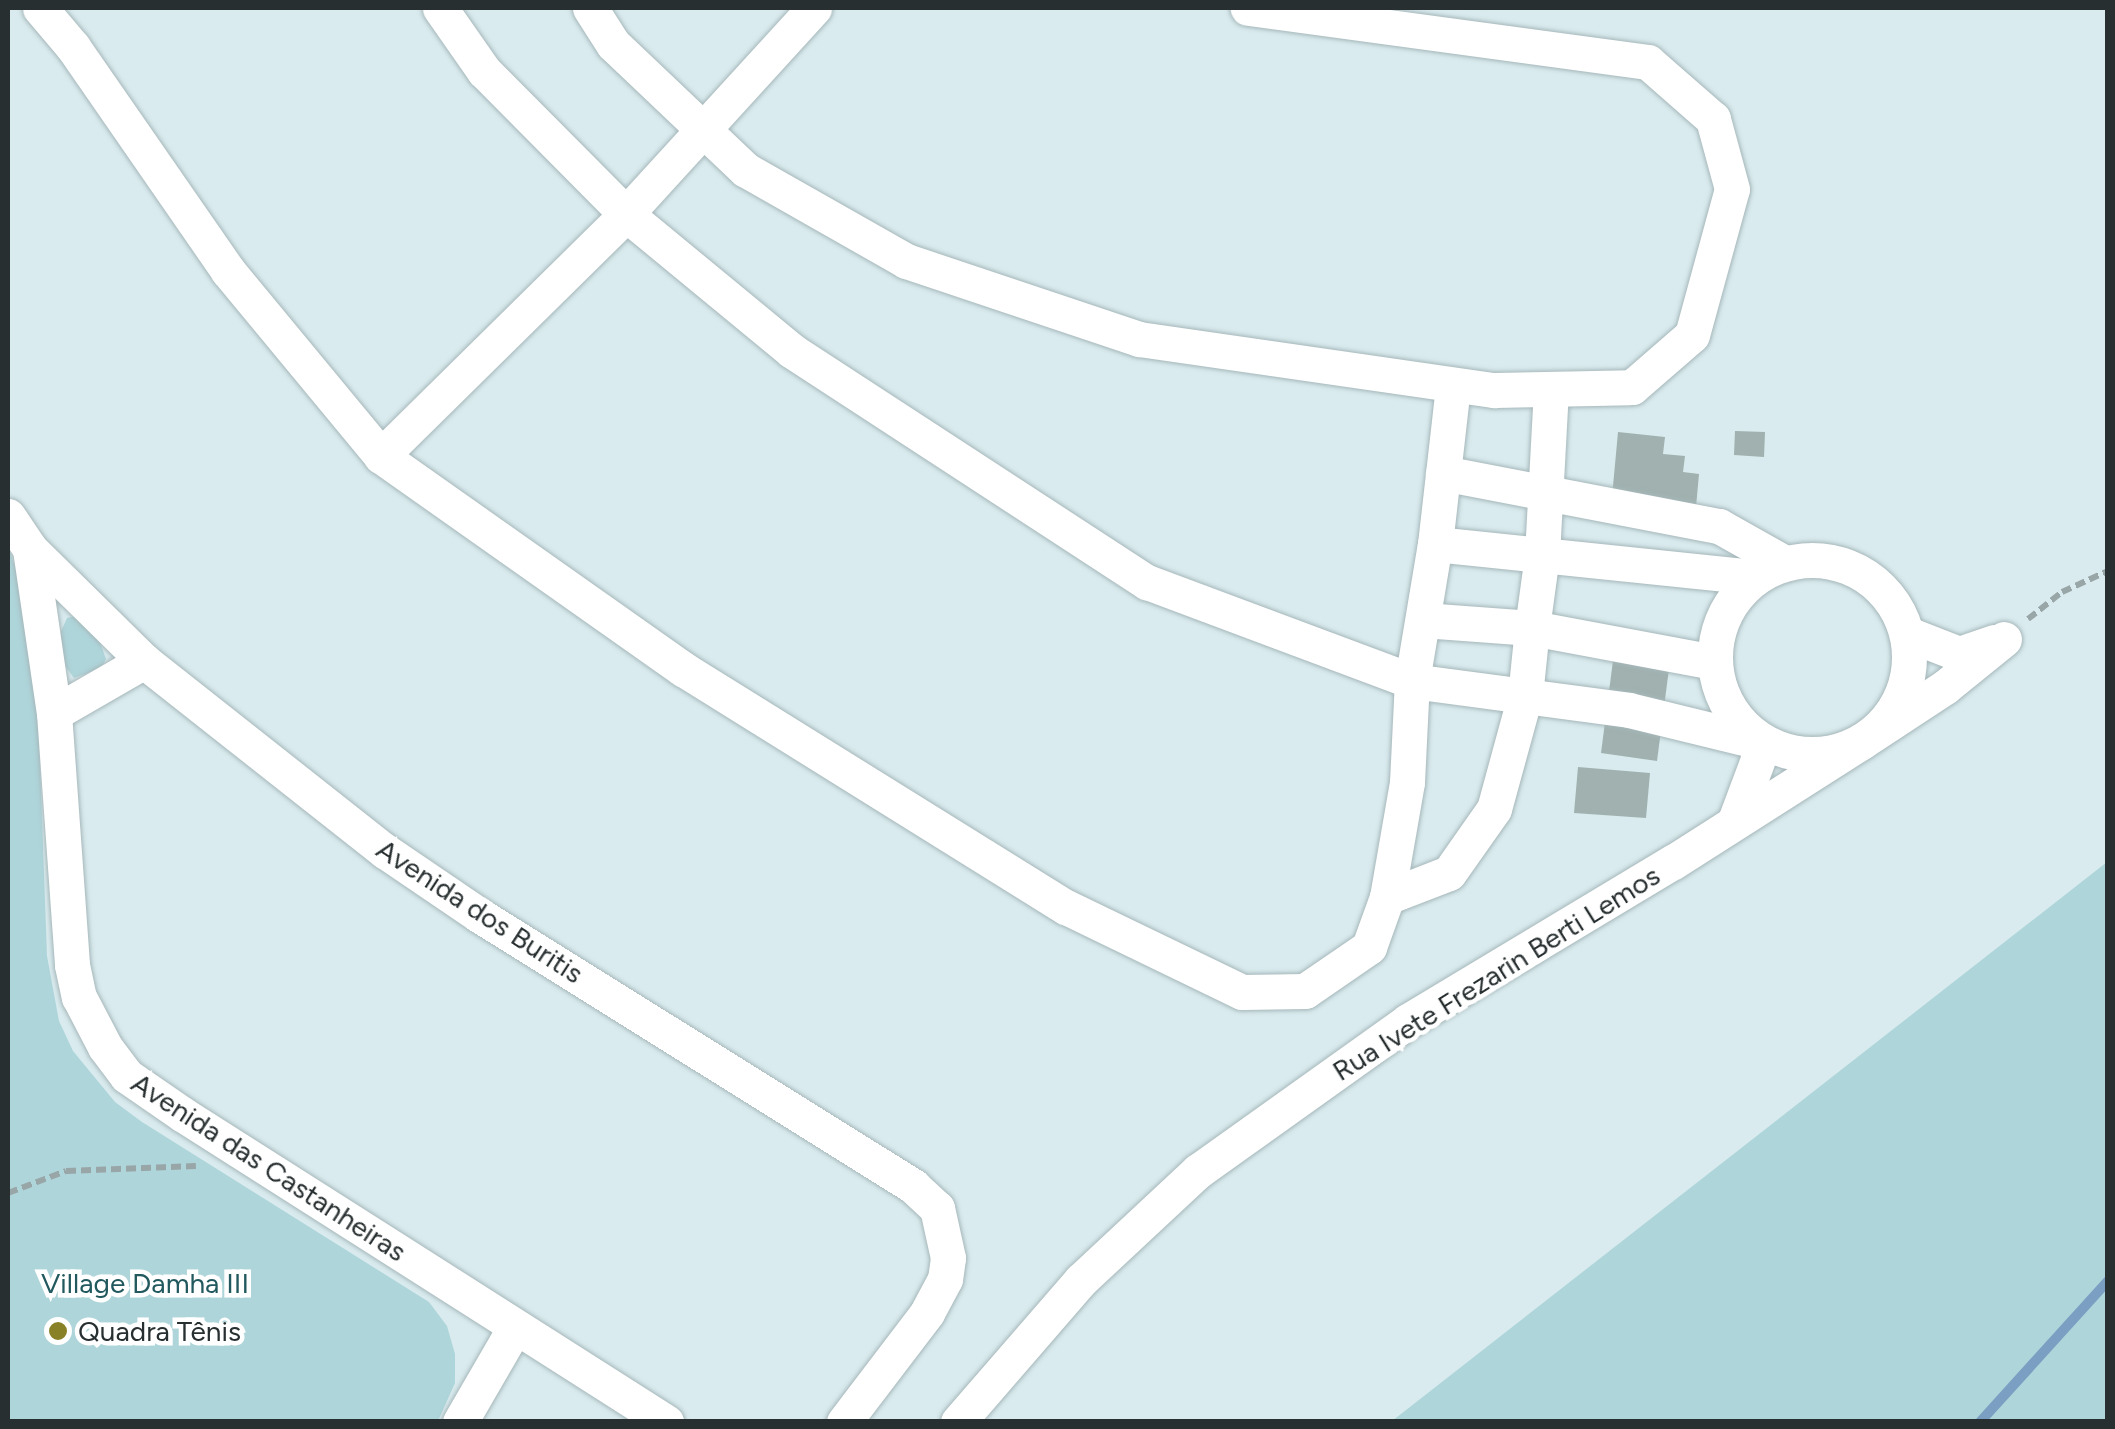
<!DOCTYPE html>
<html>
<head>
<meta charset="utf-8">
<style>
	body { margin:0 }
	#map { position:relative; width:2115px; height:1429px; overflow:hidden; background:#d9ebee; font-family:Figtree,sans-serif }
	div>[style] { position:absolute }
	.green>* { inset:0; background:#aed5da }
	.stream>* { height:10px; margin:-5px; padding:0 5px; transform-origin:5px; border-radius:5px; background:#7a9fc2 }
	.building>* { inset:0; background:#a0b1af }
	.path>* { height:6px; margin-top:-3px; transform-origin:0; background:repeating-linear-gradient(90deg,#98a6a8 0 10px,transparent 0 15px) }
	.roads { filter:drop-shadow(0 0 2px #a6b7ba) drop-shadow(0 0 2px #a6b7ba) }
	.minor>* { height:35px; margin:-17.5px; padding:0 17.5px; transform-origin:17.5px; border-radius:17.5px; background:#fff }
	.minor>.ring { margin:-17.5px; padding:0; box-sizing:content-box; background:none; border:35px solid #fff; border-radius:50% }
	.dots>* { width:28px; height:28px; translate:-50% -50%; box-sizing:border-box; border:5px solid #fff; border-radius:50% }
	span { translate:-50% -50%; white-space:nowrap; text-align:center; line-height:1.15; -webkit-text-stroke:9px #fff; paint-order:stroke }
	.street-label { font-size:28px; color:#282f30 }
	.park-label { font-size:28px; color:#22595f }
	.poi-label { font-size:28px; color:#282f30 }
	.left { translate:0 -50%; text-align:left }
	.frame { position:absolute; inset:0; border:10px solid #282f30; pointer-events:none }
</style>
</head>
<body>
<div id="map">
	<div class="green">
		<i style="clip-path:polygon(8px 546px,27px 602px,36px 653px,47px 956px,59px 1021px,73px 1051px,115px 1102px,142px 1122px,429px 1302px,447px 1326px,455px 1354px,455px 1383px,438px 1421px,8px 1421px)"></i>
		<i style="clip-path:polygon(75px 616px,100px 642px,106px 659px,101px 668px,74px 678px,65px 666px,58px 638px,67px 618px)"></i>
		<i style="clip-path:polygon(2107px 862px,2107px 1421px,1392px 1421px)"></i>
	</div>
	<div class="stream">
		<i style="left:1980px;top:1422px;width:190px;rotate:-47.8deg"></i>
	</div>
	<div class="building">
		<i style="clip-path:polygon(1735px 431px,1765px 432px,1764px 457px,1734px 455px)"></i>
		<i style="clip-path:polygon(1618px 432px,1665px 437px,1663px 454px,1685px 456px,1683px 472px,1699px 474px,1696px 507px,1612px 497px)"></i>
		<i style="clip-path:polygon(1614px 653px,1670px 661px,1657px 761px,1601px 753px)"></i>
		<i style="clip-path:polygon(1578px 767px,1650px 773px,1646px 818px,1574px 813px)"></i>
	</div>
	<div class="path">
		<i style="left:2028px;top:619px;width:43px;rotate:-38.5deg"></i>
		<i style="left:2062px;top:592px;width:51px;rotate:-24.5deg"></i>
		<i style="left:8px;top:1193px;width:62px;rotate:-20.8deg"></i>
		<i style="left:66px;top:1171px;width:130px;rotate:-2.2deg"></i>
	</div>
	<div class="roads">
		<div class="minor">
			<i style="left:40px;top:8px;width:51px;rotate:49.8deg"></i>
			<i style="left:73px;top:47px;width:272px;rotate:55.3deg"></i>
			<i style="left:228px;top:271px;width:240px;rotate:50.4deg"></i>
			<i style="left:381px;top:456px;width:370px;rotate:35.2deg"></i>
			<i style="left:683px;top:669px;width:451px;rotate:31.9deg"></i>
			<i style="left:1066px;top:907px;width:195px;rotate:25.8deg"></i>
			<i style="left:1242px;top:992px;width:63px;rotate:-0.9deg"></i>
			<i style="left:1305px;top:991px;width:78px;rotate:-34.5deg"></i>
			<i style="left:1369px;top:947px;width:53px;rotate:-70.2deg"></i>
			<i style="left:1387px;top:897px;width:117px;rotate:-80.1deg"></i>
			<i style="left:1407px;top:782px;width:101px;rotate:-87.2deg"></i>
			<i style="left:1412px;top:681px;width:139px;rotate:-80.5deg"></i>
			<i style="left:1435px;top:544px;width:160px;rotate:-83.5deg"></i>
			<i style="left:440px;top:8px;width:77px;rotate:55.1deg"></i>
			<i style="left:484px;top:71px;width:202px;rotate:45.2deg"></i>
			<i style="left:626px;top:214px;width:215px;rotate:39.5deg"></i>
			<i style="left:792px;top:351px;width:424px;rotate:33.1deg"></i>
			<i style="left:1147px;top:582px;width:283px;rotate:20.5deg"></i>
			<i style="left:1412px;top:681px;width:219px;rotate:7.6deg"></i>
			<i style="left:1629px;top:710px;width:139px;rotate:13.7deg"></i>
			<i style="left:1764px;top:743px;width:80px;rotate:110.5deg"></i>
			<i style="left:590px;top:8px;width:43px;rotate:57.4deg"></i>
			<i style="left:613px;top:44px;width:183px;rotate:43.5deg"></i>
			<i style="left:746px;top:170px;width:184px;rotate:29.6deg"></i>
			<i style="left:906px;top:261px;width:246px;rotate:18.5deg"></i>
			<i style="left:1139px;top:339px;width:359px;rotate:8.2deg"></i>
			<i style="left:1494px;top:390px;width:138px;rotate:-1.2deg"></i>
			<i style="left:1632px;top:387px;width:79px;rotate:-40.9deg"></i>
			<i style="left:1692px;top:335px;width:151px;rotate:-74.7deg"></i>
			<i style="left:1732px;top:189px;width:73px;rotate:-105.2deg"></i>
			<i style="left:1713px;top:119px;width:86px;rotate:-138.8deg"></i>
			<i style="left:1648px;top:62px;width:404px;rotate:-172.3deg"></i>
			<i style="left:381px;top:456px;width:344px;rotate:-44.6deg"></i>
			<i style="left:626px;top:214px;width:279px;rotate:-47.6deg"></i>
			<i style="left:1443px;top:473px;width:281px;rotate:10.9deg"></i>
			<i style="left:1719px;top:526px;width:76px;rotate:29.3deg"></i>
			<i style="left:8px;top:516px;width:40px;rotate:56deg"></i>
			<i style="left:30px;top:549px;width:160px;rotate:44.5deg"></i>
			<i style="left:144px;top:661px;width:307px;rotate:38.3deg"></i>
			<i style="left:385px;top:851px;width:114px;rotate:34.2deg"></i>
			<i style="left:479px;top:915px;width:512px;rotate:31.98deg"></i>
			<i style="left:913px;top:1186px;width:33px;rotate:43deg"></i>
			<i style="left:937px;top:1208px;width:51px;rotate:77.6deg"></i>
			<i style="left:948px;top:1258px;width:21px;rotate:98deg"></i>
			<i style="left:945px;top:1279px;width:38px;rotate:118deg"></i>
			<i style="left:927px;top:1313px;width:137px;rotate:127.3deg"></i>
			<i style="left:1435px;top:544px;width:322px;rotate:5.9deg"></i>
			<i style="left:30px;top:549px;width:166px;rotate:81.7deg"></i>
			<i style="left:54px;top:713px;width:253px;rotate:85.9deg"></i>
			<i style="left:72px;top:965px;width:33px;rotate:78deg"></i>
			<i style="left:79px;top:997px;width:56px;rotate:62.5deg"></i>
			<i style="left:105px;top:1047px;width:36px;rotate:53deg"></i>
			<i style="left:127px;top:1076px;width:67px;rotate:34.6deg"></i>
			<i style="left:182px;top:1114px;width:574px;rotate:32.47deg"></i>
			<i class="ring" style="left:1715px;top:560px;width:159px;height:159px"></i>
			<i style="left:1423px;top:620px;width:109px;rotate:4.2deg"></i>
			<i style="left:1532px;top:628px;width:74px;rotate:-82.2deg"></i>
			<i style="left:1542px;top:555px;width:166px;rotate:-86.9deg"></i>
			<i style="left:1908px;top:634px;width:55px;rotate:21.4deg"></i>
			<i style="left:1959px;top:654px;width:37px;rotate:-19deg"></i>
			<i style="left:54px;top:713px;width:104px;rotate:-30deg"></i>
			<i style="left:1387px;top:897px;width:66px;rotate:-21.2deg"></i>
			<i style="left:1449px;top:873px;width:78px;rotate:-54.9deg"></i>
			<i style="left:1494px;top:809px;width:117px;rotate:-74.7deg"></i>
			<i style="left:1525px;top:696px;width:68px;rotate:-84.1deg"></i>
			<i style="left:1532px;top:628px;width:185px;rotate:10.6deg"></i>
			<i style="left:460px;top:1422px;width:110px;rotate:-59.9deg"></i>
			<i style="left:958px;top:1422px;width:188px;rotate:-49.1deg"></i>
			<i style="left:1081px;top:1280px;width:160px;rotate:-43deg"></i>
			<i style="left:1198px;top:1171px;width:258px;rotate:-35.5deg"></i>
			<i style="left:1408px;top:1021px;width:309px;rotate:-31deg"></i>
			<i style="left:1673px;top:862px;width:222px;rotate:-32.5deg"></i>
			<i style="left:1860px;top:743px;width:102px;rotate:-33.4deg"></i>
			<i style="left:1945px;top:687px;width:76px;rotate:-39.1deg"></i>
		</div>
	</div>
	<div class="dots">
		<i style="left:58px;top:1331px;background:#898128"></i>
	</div>
	<div class="street-label">
		<span style="left:480px;top:911px;rotate:33deg">Avenida dos Buritis</span>
		<span style="left:1496px;top:973px;rotate:-32deg">Rua Ivete Frezarin Berti Lemos</span>
		<span style="left:269px;top:1167px;rotate:33deg">Avenida das Castanheiras</span>
	</div>
	<div class="park-label">
		<span style="left:145px;top:1283px">Village Damha III</span>
	</div>
	<div class="poi-label">
		<span class="left" style="left:78px;top:1331px">Quadra Tênis</span>
	</div>
	<div class="frame"></div>
</div>
</body>
</html>
